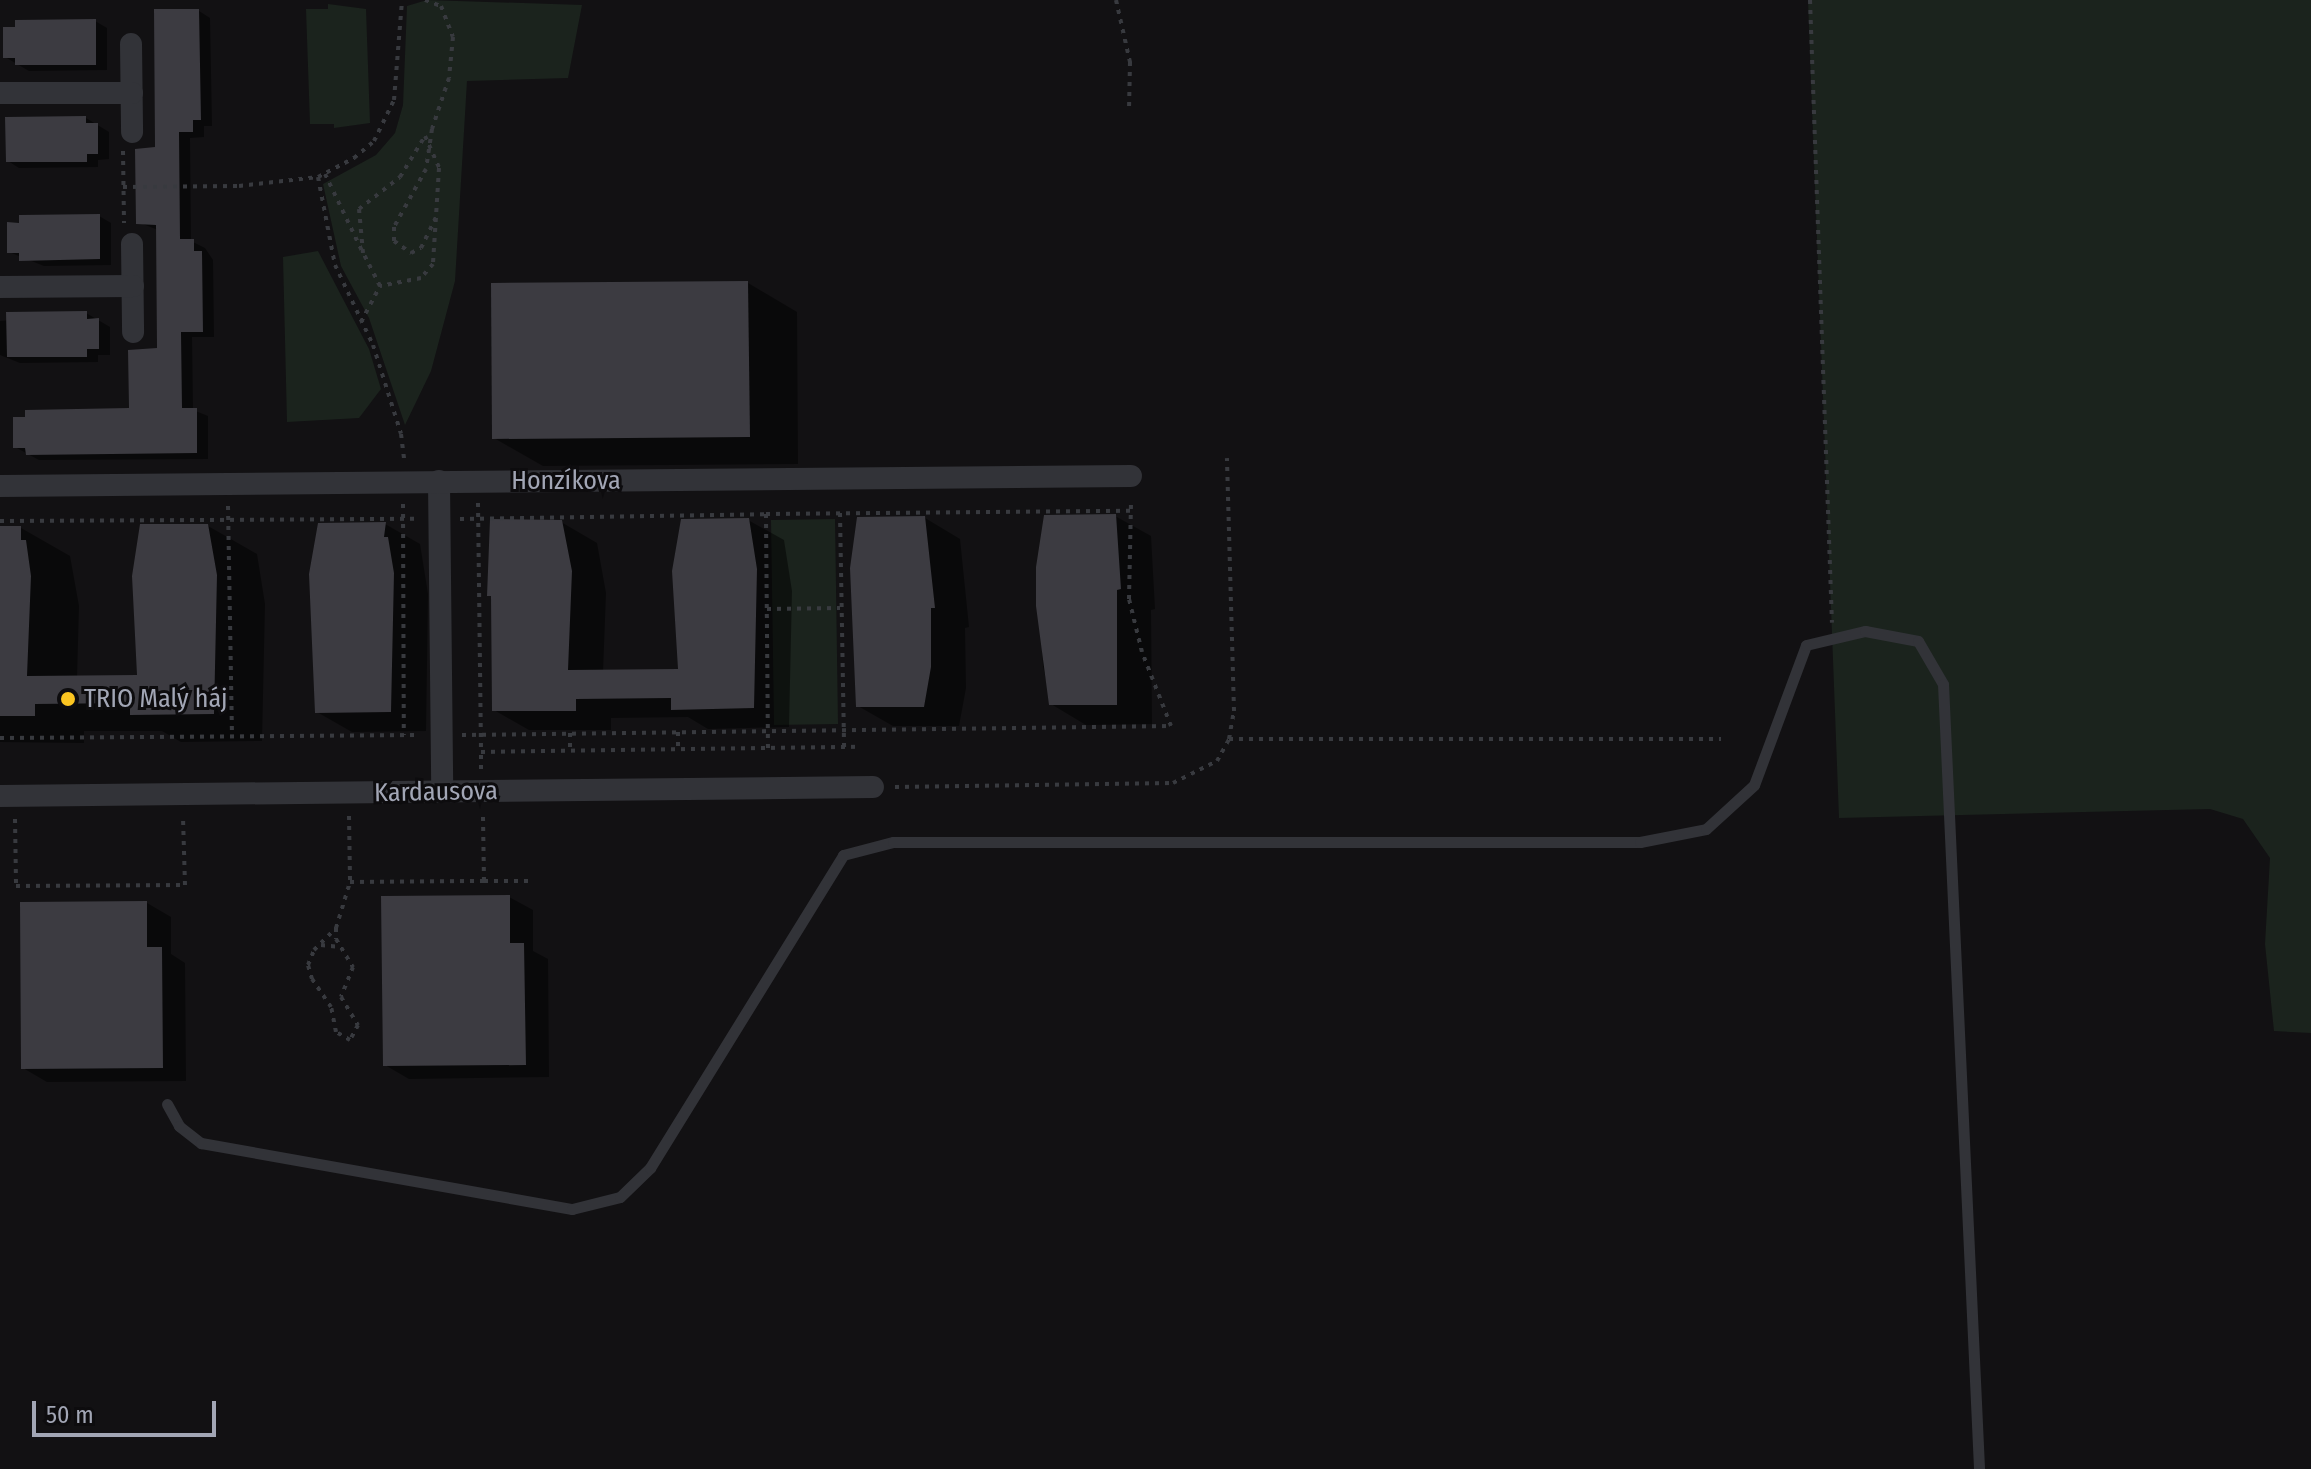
<!DOCTYPE html>
<html>
<head>
<meta charset="utf-8">
<style>
	body { margin:0 }
	#map { position:relative; width:2311px; height:1469px; overflow:hidden; background:#121113; font-family:"Fira Sans Condensed",sans-serif }
	div>[style] { position:absolute }
	.green>* { inset:0; background:#1b231d }
	.shadow>* { inset:0; background:#0007 }
	.building>* { inset:0; background:#3c3b41 }
	.path>* { height:4px; margin-top:-2px; transform-origin:0; background:repeating-linear-gradient(90deg,#383a3f 0 4px,transparent 0 10px) }
	.service>* { height:11px; margin:-5.5px; padding:0 5.5px; transform-origin:5.5px; border-radius:5.5px; background:#323338 }
	.minor>* { height:22px; margin:-11px; padding:0 11px; transform-origin:11px; border-radius:11px; background:#323338 }
	.dots>* { width:22px; height:22px; translate:-50% -50%; box-sizing:border-box; border:4px solid #0d0c0e; border-radius:50% }
	span { translate:-50% -50%; white-space:nowrap; text-align:center; line-height:1.15; -webkit-text-stroke:6px #0d0c0e; paint-order:stroke }
	.street-label { font-size:26px; color:#a2a6b5 }
	.poi-label { font-size:26px; color:#a2a6b5 }
	.left { translate:0 -50%; text-align:left }
	.scale { position:absolute; left:32px; top:1401px; width:184px; height:36px; box-sizing:border-box; border:4px solid #a2a6b5; border-top:0; padding-left:10px; font-size:24px; line-height:28px; white-space:nowrap; color:#a2a6b5; -webkit-text-stroke:6px #0d0c0e; paint-order:stroke }
</style>
</head>
<body>
<div id="map">
	<div class="green">
		<i style="clip-path:polygon(427px 0,582px 5px,568px 78px,467px 81px,455px 281px,431px 371px,405px 425px,369px 318px,341px 266px,323px 184px,376px 155px,395px 133px,403px 105px,407px 6px)"></i>
		<i style="clip-path:polygon(1808px 0,2311px 0,2311px 1033px,2274px 1031px,2265px 944px,2270px 858px,2243px 819px,2210px 809px,1839px 818px)"></i>
		<i style="clip-path:polygon(328px 4px,366px 9px,370px 123px,334px 128px,334px 124px,310px 124px,306px 9px,328px 9px)"></i>
		<i style="clip-path:polygon(318px 251px,369px 349px,381px 389px,359px 418px,287px 422px,283px 257px)"></i>
		<i style="clip-path:polygon(835px 519px,838px 724px,774px 725px,771px 520px)"></i>
	</div>
	<div class="shadow">
		<i style="clip-path:polygon(199px 11px,210px 18px,212px 126px,204px 126px,204px 137px,190px 138px,191px 241px,205px 248px,213px 260px,214px 337px,192px 337px,193px 410px,208px 416px,208px 459px,39px 460px,15px 447px,131px 410px,159px 350px,158px 230px,138px 222px)"></i>
		<i style="clip-path:polygon(95px 21px,107px 28px,107px 70px,29px 71px,5px 57px)"></i>
		<i style="clip-path:polygon(86px 118px,109px 132px,109px 159px,98px 160px,98px 167px,19px 168px,8px 161px)"></i>
		<i style="clip-path:polygon(99px 216px,111px 223px,111px 265px,44px 266px,9px 252px)"></i>
		<i style="clip-path:polygon(748px 283px,797px 312px,798px 464px,543px 466px,494px 438px)"></i>
		<i style="clip-path:polygon(86px 313px,110px 327px,110px 355px,98px 355px,98px 362px,20px 363px,0 355px,0 321px)"></i>
		<i style="clip-path:polygon(1115px 516px,1151px 536px,1155px 609px,1151px 610px,1152px 724px,1086px 725px,1051px 704px,1043px 666px,1038px 567px)"></i>
		<i style="clip-path:polygon(925px 518px,960px 539px,969px 627px,965px 628px,966px 688px,959px 726px,893px 726px,858px 706px)"></i>
		<i style="clip-path:polygon(748px 520px,784px 540px,792px 591px,789px 727px,708px 729px,688px 717px,611px 718px,611px 730px,529px 730px,494px 710px,493px 597px,489px 595px,561px 522px,597px 543px,606px 593px,603px 672px,680px 671px)"></i>
		<i style="clip-path:polygon(385px 524px,420px 544px,428px 594px,426px 731px,352px 732px,317px 712px)"></i>
		<i style="clip-path:polygon(208px 526px,257px 554px,265px 604px,262px 741px,181px 742px,162px 731px,84px 731px,84px 743px,0 742px,0 528px,21px 528px,70px 556px,79px 606px,77px 678px,139px 677px)"></i>
		<i style="clip-path:polygon(509px 897px,533px 910px,533px 951px,548px 959px,549px 1077px,409px 1079px,385px 1065px)"></i>
		<i style="clip-path:polygon(147px 903px,171px 917px,171px 954px,185px 963px,186px 1081px,47px 1082px,23px 1068px)"></i>
	</div>
	<div class="building">
		<i style="clip-path:polygon(154px 9px,199px 9px,201px 120px,193px 120px,193px 132px,179px 132px,180px 239px,194px 239px,194px 251px,202px 251px,203px 332px,181px 332px,182px 408px,197px 408px,197px 453px,26px 455px,25px 448px,13px 448px,13px 417px,25px 417px,25px 410px,129px 408px,128px 350px,157px 348px,156px 225px,136px 224px,135px 149px,155px 147px)"></i>
		<i style="clip-path:polygon(96px 19px,96px 65px,15px 65px,15px 58px,3px 58px,3px 27px,15px 27px,15px 20px)"></i>
		<i style="clip-path:polygon(86px 116px,86px 123px,98px 123px,98px 154px,87px 154px,87px 162px,6px 162px,5px 117px)"></i>
		<i style="clip-path:polygon(100px 214px,100px 259px,19px 261px,19px 253px,7px 253px,7px 222px,19px 223px,19px 215px)"></i>
		<i style="clip-path:polygon(748px 281px,750px 437px,492px 439px,491px 283px)"></i>
		<i style="clip-path:polygon(87px 311px,87px 319px,99px 318px,99px 349px,87px 349px,87px 357px,7px 357px,6px 312px)"></i>
		<i style="clip-path:polygon(1116px 514px,1121px 589px,1117px 590px,1117px 705px,1049px 705px,1036px 606px,1036px 567px,1044px 515px)"></i>
		<i style="clip-path:polygon(925px 516px,935px 608px,931px 608px,931px 667px,924px 707px,856px 707px,850px 568px,857px 517px)"></i>
		<i style="clip-path:polygon(749px 518px,757px 569px,754px 708px,671px 710px,671px 698px,576px 699px,576px 711px,492px 711px,491px 596px,487px 596px,490px 519px,562px 520px,572px 571px,568px 670px,678px 669px,672px 571px,681px 519px)"></i>
		<i style="clip-path:polygon(386px 522px,384px 537px,388px 537px,394px 573px,391px 712px,315px 713px,309px 574px,318px 523px)"></i>
		<i style="clip-path:polygon(140px 524px,208px 524px,217px 575px,214px 714px,130px 715px,130px 703px,35px 704px,35px 716px,0 716px,0 526px,21px 526px,21px 540px,26px 540px,31px 576px,27px 676px,137px 675px,132px 576px)"></i>
		<i style="clip-path:polygon(510px 895px,510px 943px,524px 943px,526px 1065px,383px 1066px,381px 896px)"></i>
		<i style="clip-path:polygon(147px 901px,147px 947px,162px 947px,163px 1068px,21px 1069px,20px 902px)"></i>
	</div>
	<div class="path">
		<i style="left:425px;top:0;width:17px;rotate:21deg"></i>
		<i style="left:441px;top:6px;width:33px;rotate:69deg"></i>
		<i style="left:453px;top:37px;width:41px;rotate:95.6deg"></i>
		<i style="left:449px;top:78px;width:54px;rotate:108.4deg"></i>
		<i style="left:432px;top:129px;width:40px;rotate:98.5deg"></i>
		<i style="left:426px;top:169px;width:66px;rotate:118.9deg"></i>
		<i style="left:394px;top:227px;width:14px;rotate:90deg"></i>
		<i style="left:394px;top:241px;width:21px;rotate:35deg"></i>
		<i style="left:411px;top:253px;width:11px;rotate:-27deg"></i>
		<i style="left:421px;top:248px;width:34px;rotate:-64deg"></i>
		<i style="left:1116px;top:0;width:64px;rotate:77.3deg"></i>
		<i style="left:1130px;top:62px;width:46px;rotate:91.2deg"></i>
		<i style="left:1810px;top:0;width:623px;rotate:87.98deg"></i>
		<i style="left:425px;top:136px;width:35px;rotate:66deg"></i>
		<i style="left:439px;top:168px;width:96px;rotate:93.6deg"></i>
		<i style="left:433px;top:264px;width:18px;rotate:131deg"></i>
		<i style="left:421px;top:278px;width:42px;rotate:169deg"></i>
		<i style="left:380px;top:286px;width:37px;rotate:-117deg"></i>
		<i style="left:363px;top:253px;width:44px;rotate:-95.2deg"></i>
		<i style="left:359px;top:209px;width:52px;rotate:-38deg"></i>
		<i style="left:400px;top:177px;width:48px;rotate:-58.6deg"></i>
		<i style="left:123px;top:151px;width:72px;rotate:89.2deg"></i>
		<i style="left:325px;top:174px;width:85px;rotate:64.3deg"></i>
		<i style="left:318px;top:177px;width:90px;rotate:79.1deg"></i>
		<i style="left:335px;top:265px;width:89px;rotate:64.6deg"></i>
		<i style="left:373px;top:345px;width:93px;rotate:72.5deg"></i>
		<i style="left:401px;top:434px;width:25px;rotate:83deg"></i>
		<i style="left:123px;top:187px;width:116px;rotate:-0.5deg"></i>
		<i style="left:239px;top:186px;width:80px;rotate:-6.5deg"></i>
		<i style="left:318px;top:177px;width:41px;rotate:-27.8deg"></i>
		<i style="left:354px;top:158px;width:26px;rotate:-40deg"></i>
		<i style="left:374px;top:141px;width:46px;rotate:-64deg"></i>
		<i style="left:394px;top:100px;width:100px;rotate:-85.4deg"></i>
		<i style="left:361px;top:322px;width:41px;rotate:-62.2deg"></i>
		<i style="left:478px;top:503px;width:249px;rotate:89.3deg"></i>
		<i style="left:403px;top:504px;width:231px;rotate:89.8deg"></i>
		<i style="left:228px;top:506px;width:230px;rotate:89deg"></i>
		<i style="left:840px;top:513px;width:234px;rotate:89deg"></i>
		<i style="left:460px;top:519px;width:306px;rotate:-0.9deg"></i>
		<i style="left:0;top:521px;width:415px;rotate:-0.3deg"></i>
		<i style="left:767px;top:609px;width:73px;rotate:-0.8deg"></i>
		<i style="left:678px;top:732px;width:18px;rotate:90deg"></i>
		<i style="left:570px;top:733px;width:18px;rotate:90deg"></i>
		<i style="left:462px;top:735px;width:709px;rotate:-0.73deg"></i>
		<i style="left:1171px;top:726px;width:79px;rotate:-111.4deg"></i>
		<i style="left:1142px;top:652px;width:55px;rotate:-103.8deg"></i>
		<i style="left:1129px;top:599px;width:99px;rotate:-88.8deg"></i>
		<i style="left:0;top:738px;width:418px;rotate:-0.4deg"></i>
		<i style="left:1229px;top:739px;width:492px"></i>
		<i style="left:768px;top:748px;width:234px;rotate:-90.5deg"></i>
		<i style="left:766px;top:514px;width:365px;rotate:-0.5deg"></i>
		<i style="left:481px;top:769px;width:17px;rotate:-90deg"></i>
		<i style="left:481px;top:752px;width:380px;rotate:-0.8deg"></i>
		<i style="left:895px;top:787px;width:278px;rotate:-0.8deg"></i>
		<i style="left:1173px;top:783px;width:49px;rotate:-26.6deg"></i>
		<i style="left:1217px;top:761px;width:25px;rotate:-61deg"></i>
		<i style="left:1229px;top:739px;width:28px;rotate:-80deg"></i>
		<i style="left:1234px;top:711px;width:253px;rotate:-91.6deg"></i>
		<i style="left:349px;top:816px;width:66px;rotate:89.1deg"></i>
		<i style="left:350px;top:882px;width:120px;rotate:-0.5deg"></i>
		<i style="left:470px;top:881px;width:14px"></i>
		<i style="left:484px;top:881px;width:67px;rotate:-90.9deg"></i>
		<i style="left:15px;top:819px;width:67px;rotate:89.1deg"></i>
		<i style="left:16px;top:886px;width:169px;rotate:-0.3deg"></i>
		<i style="left:185px;top:885px;width:67px;rotate:-91.7deg"></i>
		<i style="left:484px;top:881px;width:49px"></i>
		<i style="left:336px;top:928px;width:11px;rotate:90deg"></i>
		<i style="left:336px;top:939px;width:33px;rotate:59deg"></i>
		<i style="left:353px;top:967px;width:32px;rotate:112deg"></i>
		<i style="left:341px;top:997px;width:33px;rotate:59deg"></i>
		<i style="left:358px;top:1025px;width:17px;rotate:118deg"></i>
		<i style="left:350px;top:1040px;width:16px;rotate:-150deg"></i>
		<i style="left:336px;top:1032px;width:25px;rotate:-101deg"></i>
		<i style="left:331px;top:1007px;width:34px;rotate:-124deg"></i>
		<i style="left:312px;top:979px;width:15px;rotate:-106deg"></i>
		<i style="left:308px;top:965px;width:16px;rotate:-68deg"></i>
		<i style="left:314px;top:950px;width:31px;rotate:-45deg"></i>
		<i style="left:336px;top:928px;width:48px;rotate:-73.1deg"></i>
		<i style="left:321px;top:945px;width:19px;rotate:6deg"></i>
	</div>
	<div class="service">
		<i style="left:167px;top:1104px;width:25px;rotate:61deg"></i>
		<i style="left:179px;top:1126px;width:28px;rotate:38deg"></i>
		<i style="left:201px;top:1143px;width:377px;rotate:10.1deg"></i>
		<i style="left:572px;top:1209px;width:49px;rotate:-14deg"></i>
		<i style="left:620px;top:1197px;width:42px;rotate:-44deg"></i>
		<i style="left:650px;top:1168px;width:368px;rotate:-58.3deg"></i>
		<i style="left:843px;top:855px;width:52px;rotate:-14.6deg"></i>
		<i style="left:893px;top:842px;width:747px"></i>
		<i style="left:1640px;top:842px;width:67px;rotate:-11.1deg"></i>
		<i style="left:1706px;top:829px;width:65px;rotate:-42.5deg"></i>
		<i style="left:1754px;top:785px;width:149px;rotate:-69.6deg"></i>
		<i style="left:1806px;top:645px;width:61px;rotate:-13.3deg"></i>
		<i style="left:1865px;top:631px;width:54px;rotate:10.7deg"></i>
		<i style="left:1918px;top:641px;width:50px;rotate:59.8deg"></i>
		<i style="left:1943px;top:684px;width:786px;rotate:87.37deg"></i>
	</div>
	<div class="minor">
		<i style="left:131px;top:44px;width:88px;rotate:89.3deg"></i>
		<i style="left:0;top:93px;width:132px"></i>
		<i style="left:132px;top:244px;width:88px;rotate:89.3deg"></i>
		<i style="left:0;top:287px;width:133px;rotate:-0.4deg"></i>
		<i style="left:439px;top:481px;width:311px;rotate:89.4deg"></i>
		<i style="left:0;top:486px;width:1131px;rotate:-0.51deg"></i>
		<i style="left:0;top:796px;width:873px;rotate:-0.59deg"></i>
	</div>
	<div class="dots">
		<i style="left:68px;top:699px;background:#fbc521"></i>
	</div>
	<div class="street-label">
		<span style="left:566px;top:481px">Honzíkova</span>
		<span style="left:436px;top:792px;rotate:-1deg">Kardausova</span>
	</div>
	<div class="poi-label">
		<span class="left" style="left:84px;top:699px">TRIO Malý háj</span>
	</div>
	<div class="scale">50 m</div>
</div>
</body>
</html>
